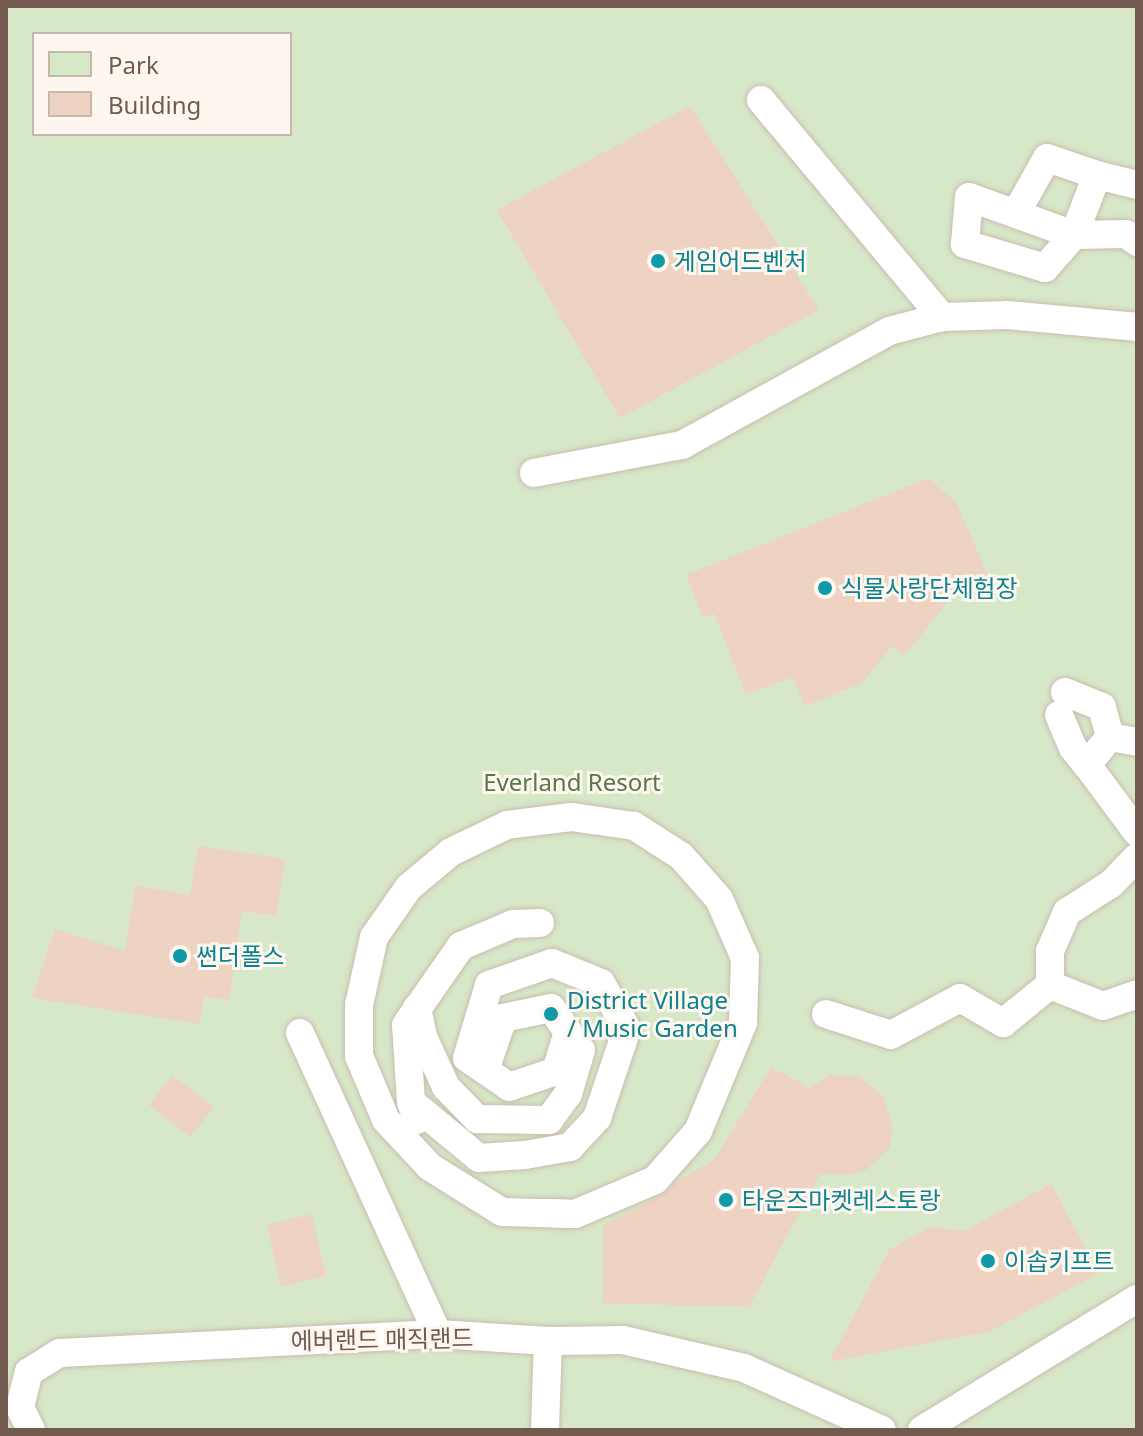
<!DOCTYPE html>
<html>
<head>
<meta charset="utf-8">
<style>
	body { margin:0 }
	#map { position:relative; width:1143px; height:1436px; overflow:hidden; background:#fbf3e9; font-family:"Noto Sans","Noto Sans KR",sans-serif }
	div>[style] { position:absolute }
	.green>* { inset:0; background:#d6e8c8 }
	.building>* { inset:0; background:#eed2c2 }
	.roads { filter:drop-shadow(0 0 2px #ccbbaf) drop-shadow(0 0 2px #ccbbaf) }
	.pedestrian>* { height:28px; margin:-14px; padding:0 14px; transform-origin:14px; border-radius:14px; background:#fff }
	.dots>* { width:22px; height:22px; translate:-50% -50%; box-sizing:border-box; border:4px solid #fef7ef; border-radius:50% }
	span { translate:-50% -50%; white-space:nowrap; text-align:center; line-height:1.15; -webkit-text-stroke:6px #fef7ef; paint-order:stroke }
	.culture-label { font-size:24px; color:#0d838f }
	.left { translate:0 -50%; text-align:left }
	.park-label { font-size:24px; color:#577847 }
	.street-label { font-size:24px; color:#735a4e }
	.frame { position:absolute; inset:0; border:8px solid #735a4e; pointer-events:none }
	.legend { position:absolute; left:32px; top:32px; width:260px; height:104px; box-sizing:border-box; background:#fef7ef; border:2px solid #c6b8af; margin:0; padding:10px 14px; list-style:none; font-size:24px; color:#735a4e }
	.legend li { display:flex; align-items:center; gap:16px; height:40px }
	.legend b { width:40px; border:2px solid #c6b8af }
</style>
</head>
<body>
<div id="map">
	<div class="green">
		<i style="clip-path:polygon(evenodd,6px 6px,1137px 6px,1137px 1430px,6px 1430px,6px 6px,34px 34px,290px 34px,290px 134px,34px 134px,34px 34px)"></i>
	</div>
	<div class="building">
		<i style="clip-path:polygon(690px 106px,819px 310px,620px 418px,497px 210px)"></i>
		<i style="clip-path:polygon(929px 478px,956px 503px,988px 575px,959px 588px,904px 656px,892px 646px,862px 683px,805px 706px,793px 677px,746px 695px,714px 613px,703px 618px,686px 575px)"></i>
		<i style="clip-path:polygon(198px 846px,285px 859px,276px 916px,242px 911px,229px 1000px,204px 996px,200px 1024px,32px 998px,55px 929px,125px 951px,135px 886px,190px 895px)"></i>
		<i style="clip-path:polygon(771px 1067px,810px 1088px,830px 1075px,860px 1077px,884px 1097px,892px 1127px,890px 1147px,866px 1170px,849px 1175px,820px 1174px,749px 1307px,603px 1303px,603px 1225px,662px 1195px,676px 1182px,714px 1160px)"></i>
		<i style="clip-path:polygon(172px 1075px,214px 1107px,190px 1137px,149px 1105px)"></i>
		<i style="clip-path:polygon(1051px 1184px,1099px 1273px,991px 1331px,829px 1362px,890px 1249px,931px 1227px,964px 1231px)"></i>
		<i style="clip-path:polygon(312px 1214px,326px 1276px,281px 1287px,267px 1225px)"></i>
	</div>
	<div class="roads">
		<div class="pedestrian">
			<i style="left:761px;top:100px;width:283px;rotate:50.2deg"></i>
			<i style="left:1097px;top:175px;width:41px;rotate:14deg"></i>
			<i style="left:1016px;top:213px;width:63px;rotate:-60.6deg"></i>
			<i style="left:1047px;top:158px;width:53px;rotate:18.8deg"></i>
			<i style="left:1097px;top:175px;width:64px;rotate:111deg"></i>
			<i style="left:1074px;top:235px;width:44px;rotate:131.3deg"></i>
			<i style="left:1045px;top:268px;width:84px;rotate:-163.3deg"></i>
			<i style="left:965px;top:244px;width:47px;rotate:-85.1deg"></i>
			<i style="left:969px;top:197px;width:112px;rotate:19.9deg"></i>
			<i style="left:1074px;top:235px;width:52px;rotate:-1.1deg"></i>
			<i style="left:1126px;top:234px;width:14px;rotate:36deg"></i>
			<i style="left:534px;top:473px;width:151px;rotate:-10.7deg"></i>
			<i style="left:682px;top:445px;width:236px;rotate:-28.8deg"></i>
			<i style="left:889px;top:331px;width:55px;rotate:-14.8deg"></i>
			<i style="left:942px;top:317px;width:66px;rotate:-1.7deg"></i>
			<i style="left:1008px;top:315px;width:130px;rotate:5.3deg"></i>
			<i style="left:1059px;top:715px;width:36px;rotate:67deg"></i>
			<i style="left:1073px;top:748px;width:22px;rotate:51deg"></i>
			<i style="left:1087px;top:765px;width:36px;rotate:-51deg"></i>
			<i style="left:1110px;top:737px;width:31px;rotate:-105deg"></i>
			<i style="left:1102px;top:707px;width:40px;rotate:-158deg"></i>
			<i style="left:1110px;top:737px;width:27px;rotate:10deg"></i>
			<i style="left:1087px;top:765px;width:84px;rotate:53.3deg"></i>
			<i style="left:1050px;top:985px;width:57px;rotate:21.6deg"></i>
			<i style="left:1103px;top:1006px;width:36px;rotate:-19deg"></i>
			<i style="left:417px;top:1008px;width:30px;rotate:78deg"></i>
			<i style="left:423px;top:1037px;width:55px;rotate:65.3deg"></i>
			<i style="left:446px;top:1087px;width:45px;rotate:45.9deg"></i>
			<i style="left:477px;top:1119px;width:72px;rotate:0.8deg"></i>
			<i style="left:549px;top:1120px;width:32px;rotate:-54deg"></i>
			<i style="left:568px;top:1094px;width:46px;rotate:-73.5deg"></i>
			<i style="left:826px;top:1014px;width:68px;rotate:17.9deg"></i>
			<i style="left:891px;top:1035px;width:78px;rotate:-28.2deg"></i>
			<i style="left:960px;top:998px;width:50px;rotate:30.2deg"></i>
			<i style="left:1003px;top:1023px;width:60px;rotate:-39deg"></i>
			<i style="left:1050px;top:985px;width:34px;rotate:-90deg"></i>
			<i style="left:1050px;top:951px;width:43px;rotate:-66.4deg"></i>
			<i style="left:1067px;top:912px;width:52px;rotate:-32.5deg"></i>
			<i style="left:1111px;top:884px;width:37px;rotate:-46deg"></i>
			<i style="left:300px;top:1033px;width:331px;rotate:65.4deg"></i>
			<i style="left:411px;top:1102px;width:88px;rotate:39.5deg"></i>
			<i style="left:479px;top:1158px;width:46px;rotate:-3.7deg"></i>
			<i style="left:525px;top:1155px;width:46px;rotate:-10.1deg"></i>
			<i style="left:570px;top:1147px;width:40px;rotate:-47deg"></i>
			<i style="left:597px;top:1118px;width:94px;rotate:-71.4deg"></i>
			<i style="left:627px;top:1029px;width:53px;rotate:-119.5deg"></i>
			<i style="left:601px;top:983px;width:53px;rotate:-157.8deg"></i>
			<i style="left:552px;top:963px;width:67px;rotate:160.8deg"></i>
			<i style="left:489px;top:985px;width:76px;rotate:106.8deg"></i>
			<i style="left:467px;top:1058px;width:22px;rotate:34deg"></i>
			<i style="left:485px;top:1070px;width:29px;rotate:35deg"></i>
			<i style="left:509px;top:1087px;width:50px;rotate:-18.8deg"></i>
			<i style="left:556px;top:1071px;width:41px;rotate:-72.9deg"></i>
			<i style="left:568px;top:1032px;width:29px;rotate:-125deg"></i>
			<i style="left:551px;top:1008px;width:49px;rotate:168.2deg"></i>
			<i style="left:503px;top:1018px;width:55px;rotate:109.1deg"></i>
			<i style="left:417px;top:1120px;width:19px;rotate:-108deg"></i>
			<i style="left:411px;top:1102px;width:77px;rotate:-93.7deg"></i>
			<i style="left:406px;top:1025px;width:96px;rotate:-55.2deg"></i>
			<i style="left:461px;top:946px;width:56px;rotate:-22.9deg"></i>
			<i style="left:513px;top:924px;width:27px;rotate:-2deg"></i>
			<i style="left:549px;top:1213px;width:26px;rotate:2deg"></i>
			<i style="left:575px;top:1214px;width:87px;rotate:-23deg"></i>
			<i style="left:655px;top:1180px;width:65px;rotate:-48.7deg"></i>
			<i style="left:698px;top:1131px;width:117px;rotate:-67.4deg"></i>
			<i style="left:743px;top:1023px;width:65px;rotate:-88.2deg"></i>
			<i style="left:745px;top:958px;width:64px;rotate:-113.8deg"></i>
			<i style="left:719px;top:899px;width:57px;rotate:-131.5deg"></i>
			<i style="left:681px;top:856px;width:56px;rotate:-147.4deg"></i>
			<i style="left:634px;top:826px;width:64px;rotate:-171.9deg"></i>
			<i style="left:571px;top:817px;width:64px;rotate:172.9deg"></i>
			<i style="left:507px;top:825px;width:62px;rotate:154.3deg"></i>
			<i style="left:451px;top:852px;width:55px;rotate:140.2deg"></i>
			<i style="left:409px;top:887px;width:61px;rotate:125deg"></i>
			<i style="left:374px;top:937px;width:70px;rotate:102.4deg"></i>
			<i style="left:359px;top:1005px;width:51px;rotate:90deg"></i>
			<i style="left:359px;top:1056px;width:69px;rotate:67.1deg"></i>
			<i style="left:386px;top:1120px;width:64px;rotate:46.9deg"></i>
			<i style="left:430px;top:1167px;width:85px;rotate:32deg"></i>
			<i style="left:502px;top:1212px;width:73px;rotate:1.6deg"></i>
			<i style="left:31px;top:1430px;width:25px;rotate:-116deg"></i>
			<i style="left:20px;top:1407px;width:36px;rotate:-76deg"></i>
			<i style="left:29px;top:1372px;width:36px;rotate:-32deg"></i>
			<i style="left:60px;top:1353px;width:378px;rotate:-2.9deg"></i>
			<i style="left:438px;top:1334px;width:110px;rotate:3.6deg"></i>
			<i style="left:548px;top:1341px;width:75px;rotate:-0.8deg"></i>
			<i style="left:623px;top:1340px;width:124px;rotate:13deg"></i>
			<i style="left:744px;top:1368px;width:151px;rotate:24.2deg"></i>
			<i style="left:545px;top:1430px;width:89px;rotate:-88.1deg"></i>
			<i style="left:922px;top:1430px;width:252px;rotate:-31.4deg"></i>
		</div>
	</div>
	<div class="dots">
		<i style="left:658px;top:261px;background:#0f9aa8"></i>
		<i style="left:825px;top:588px;background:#0f9aa8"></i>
		<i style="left:180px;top:956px;background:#0f9aa8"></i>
		<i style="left:551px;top:1014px;background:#0f9aa8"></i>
		<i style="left:726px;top:1200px;background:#0f9aa8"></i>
		<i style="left:988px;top:1261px;background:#0f9aa8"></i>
	</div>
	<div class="culture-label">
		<span class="left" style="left:674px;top:261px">게임어드벤처</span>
		<span class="left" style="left:841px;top:588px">식물사랑단체험장</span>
		<span class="left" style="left:196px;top:956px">썬더폴스</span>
		<span class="left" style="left:567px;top:1014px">District Village<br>/ Music Garden</span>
		<span class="left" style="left:742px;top:1200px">타운즈마켓레스토랑</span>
		<span class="left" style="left:1004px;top:1261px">이솝키프트</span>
	</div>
	<div class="park-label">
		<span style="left:572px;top:782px">Everland Resort</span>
	</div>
	<div class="street-label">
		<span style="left:382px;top:1339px;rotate:-1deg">에버랜드 매직랜드</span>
	</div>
	<div class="frame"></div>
	<ul class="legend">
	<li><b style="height:22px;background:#d6e8c8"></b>Park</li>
	<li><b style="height:22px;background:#eed2c2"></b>Building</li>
	</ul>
</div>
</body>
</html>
